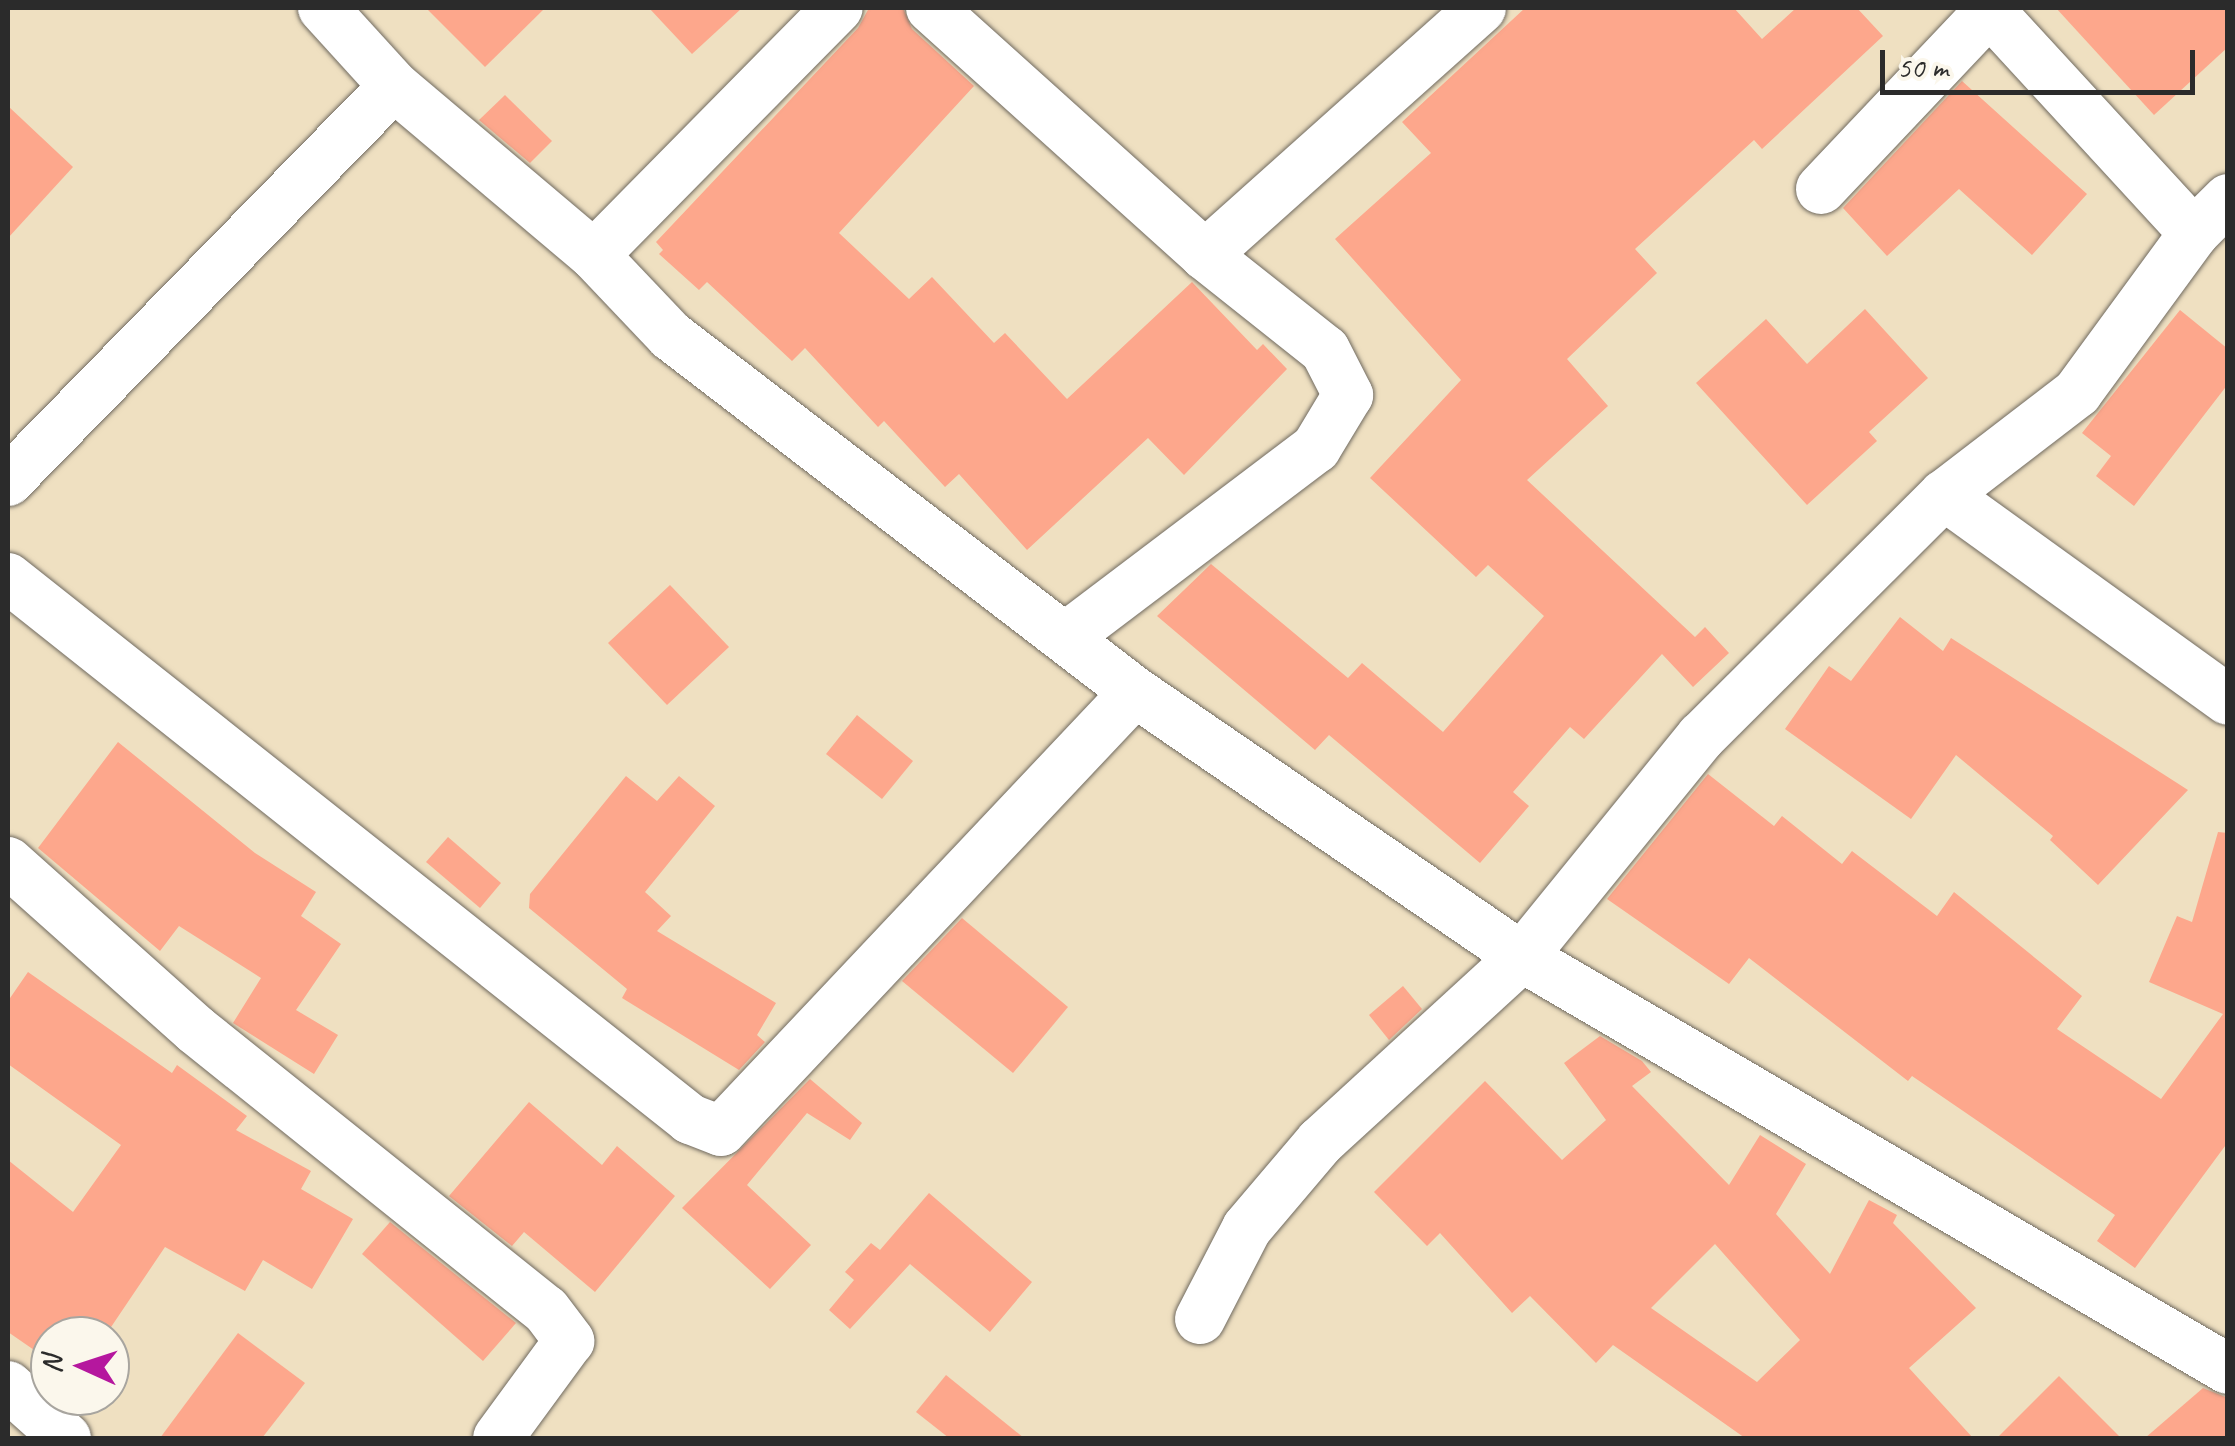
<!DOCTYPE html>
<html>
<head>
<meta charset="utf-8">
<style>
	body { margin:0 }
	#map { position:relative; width:2235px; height:1446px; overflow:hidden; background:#efe0c1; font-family:Caveat,sans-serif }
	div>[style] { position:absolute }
	.building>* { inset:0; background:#fda78c }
	.roads { filter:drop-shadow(0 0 2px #706a60) drop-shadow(0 0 2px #706a60) }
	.minor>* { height:50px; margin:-25px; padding:0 25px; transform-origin:25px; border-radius:25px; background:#fff }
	span { translate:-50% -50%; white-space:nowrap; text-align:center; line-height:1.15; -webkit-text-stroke:9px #fbf7ec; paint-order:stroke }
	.frame { position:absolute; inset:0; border:10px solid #2b2b2b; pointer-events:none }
	.north { position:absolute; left:30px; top:1316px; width:100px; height:100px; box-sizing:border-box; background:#fbf7ec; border:2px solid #a8a59f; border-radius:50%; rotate:273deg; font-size:28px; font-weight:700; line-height:40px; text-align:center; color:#2b2b2b }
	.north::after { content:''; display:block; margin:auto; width:35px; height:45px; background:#b5179e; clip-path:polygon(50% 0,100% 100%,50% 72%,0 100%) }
	.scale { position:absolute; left:1880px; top:50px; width:315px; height:45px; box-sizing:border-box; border:5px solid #2b2b2b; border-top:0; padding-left:12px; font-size:30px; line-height:35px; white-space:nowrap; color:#2b2b2b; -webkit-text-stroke:8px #fbf7ec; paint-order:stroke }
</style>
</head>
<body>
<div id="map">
	<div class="building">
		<i style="clip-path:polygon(426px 8px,545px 8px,485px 67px)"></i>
		<i style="clip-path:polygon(649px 8px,742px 8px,692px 54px)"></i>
		<i style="clip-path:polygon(869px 8px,903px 8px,912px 29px,974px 86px,839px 233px,909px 299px,932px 277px,994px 343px,1005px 333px,1067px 399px,1192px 282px,1257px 350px,1263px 344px,1287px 369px,1184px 475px,1148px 438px,1027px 550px,959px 474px,945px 487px,884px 421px,878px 427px,805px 348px,792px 361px,707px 282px,699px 290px,659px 254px,663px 250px,656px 242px,858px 28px)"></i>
		<i style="clip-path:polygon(1525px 8px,1734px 8px,1762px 39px,1796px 8px,1857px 8px,1883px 36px,1762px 149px,1754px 140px,1635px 249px,1657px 273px,1567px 359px,1608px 406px,1527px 480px,1695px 637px,1705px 627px,1729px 653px,1693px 687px,1662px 654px,1584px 739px,1570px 727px,1513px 792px,1529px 806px,1480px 863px,1329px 735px,1315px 750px,1157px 616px,1211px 564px,1348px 678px,1362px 663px,1443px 732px,1544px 616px,1488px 565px,1476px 577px,1370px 478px,1461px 380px,1335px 239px,1431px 153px,1402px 122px)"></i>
		<i style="clip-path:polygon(2056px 8px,2228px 8px,2228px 47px,2154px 115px)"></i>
		<i style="clip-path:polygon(1962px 81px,2087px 194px,2032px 255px,1959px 189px,1887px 256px,1843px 208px)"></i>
		<i style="clip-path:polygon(505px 95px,552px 141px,530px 163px,479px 120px)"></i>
		<i style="clip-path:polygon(8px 106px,73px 167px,8px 238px)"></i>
		<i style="clip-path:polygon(1865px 309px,1928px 378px,1869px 432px,1877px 441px,1807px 505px,1696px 383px,1766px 319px,1807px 364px)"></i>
		<i style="clip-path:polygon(2180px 310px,2228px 349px,2228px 384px,2134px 506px,2096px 476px,2111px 456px,2082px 433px)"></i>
		<i style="clip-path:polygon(670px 585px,729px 647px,667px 705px,608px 643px)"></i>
		<i style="clip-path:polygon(1900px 617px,1943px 651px,1951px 638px,2188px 790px,2098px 885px,2050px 840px,2053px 836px,1956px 755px,1911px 819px,1785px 729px,1829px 666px,1851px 681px)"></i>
		<i style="clip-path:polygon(857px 715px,913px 761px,882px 799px,826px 754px)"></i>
		<i style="clip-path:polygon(118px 742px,255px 853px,316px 892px,301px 916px,341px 944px,296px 1010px,338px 1035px,314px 1074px,233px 1023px,261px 978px,179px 926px,160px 951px,38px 848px)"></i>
		<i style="clip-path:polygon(1708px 774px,1774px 826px,1782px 816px,1842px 864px,1852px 851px,1937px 916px,1954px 892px,2082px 996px,2057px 1029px,2161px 1099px,2223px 1014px,2149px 982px,2177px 916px,2192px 922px,2218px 832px,2228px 833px,2228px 1142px,2135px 1268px,2097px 1241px,2115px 1215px,1912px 1076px,1908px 1081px,1749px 958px,1729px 984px,1607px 899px)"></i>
		<i style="clip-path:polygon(626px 776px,657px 801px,679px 776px,715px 806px,645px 892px,671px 916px,657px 931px,776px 1003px,757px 1035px,765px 1042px,739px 1070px,622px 998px,627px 989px,529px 908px,530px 894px)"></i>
		<i style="clip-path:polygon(448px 837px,501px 883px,480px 908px,426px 862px)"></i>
		<i style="clip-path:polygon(962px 918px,1068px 1007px,1013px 1073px,902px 981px)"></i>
		<i style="clip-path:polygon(28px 972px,172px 1073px,177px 1065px,247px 1116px,236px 1130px,311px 1171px,301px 1189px,353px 1219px,312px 1289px,263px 1260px,245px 1291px,165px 1247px,105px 1336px,50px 1336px,50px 1361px,8px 1332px,8px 1160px,73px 1212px,121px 1145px,8px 1064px,8px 1001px)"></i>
		<i style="clip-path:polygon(1403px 986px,1422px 1009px,1389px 1040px,1369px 1015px)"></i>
		<i style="clip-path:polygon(evenodd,1600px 1036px,1642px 1061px,1651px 1072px,1632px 1086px,1729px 1185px,1760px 1135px,1806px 1164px,1776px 1214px,1830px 1274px,1869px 1200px,1897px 1215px,1893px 1223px,1976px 1308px,1909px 1368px,1973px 1438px,1745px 1438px,1613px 1345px,1596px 1363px,1530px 1296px,1512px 1313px,1440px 1233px,1427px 1246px,1374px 1192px,1485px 1081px,1562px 1160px,1606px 1120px,1564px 1063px,1600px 1036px,1715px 1244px,1800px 1340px,1757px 1382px,1651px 1308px,1715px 1244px)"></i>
		<i style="clip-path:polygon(810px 1079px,862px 1123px,850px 1140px,807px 1113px,747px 1185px,811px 1245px,770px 1289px,682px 1208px)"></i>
		<i style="clip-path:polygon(529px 1102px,602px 1165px,617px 1146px,675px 1196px,595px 1292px,524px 1232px,512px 1246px,449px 1196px)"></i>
		<i style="clip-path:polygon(929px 1193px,1032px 1282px,990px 1332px,910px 1264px,850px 1329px,829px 1310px,854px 1280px,845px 1272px,871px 1243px,880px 1250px)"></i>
		<i style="clip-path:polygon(390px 1222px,516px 1323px,483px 1361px,362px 1254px)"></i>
		<i style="clip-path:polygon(238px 1333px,305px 1383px,262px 1438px,160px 1438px)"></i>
		<i style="clip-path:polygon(946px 1375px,1024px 1438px,949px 1438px,916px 1412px)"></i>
		<i style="clip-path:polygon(2059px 1376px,2121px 1438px,1997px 1438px)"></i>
		<i style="clip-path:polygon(2203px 1388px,2228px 1398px,2228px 1438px,2145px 1438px)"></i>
	</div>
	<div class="roads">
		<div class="minor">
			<i style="left:323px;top:8px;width:105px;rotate:47.7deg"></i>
			<i style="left:394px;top:86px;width:262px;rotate:40.2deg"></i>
			<i style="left:594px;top:255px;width:112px;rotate:46.5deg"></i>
			<i style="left:671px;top:336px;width:585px;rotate:37.5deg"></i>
			<i style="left:1135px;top:692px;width:469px;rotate:34.4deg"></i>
			<i style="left:1522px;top:957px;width:817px;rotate:30.27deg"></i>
			<i style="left:931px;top:8px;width:369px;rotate:42deg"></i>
			<i style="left:1205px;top:255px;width:153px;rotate:38.4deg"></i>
			<i style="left:1325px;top:350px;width:51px;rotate:62.9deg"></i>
			<i style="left:1348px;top:395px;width:62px;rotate:121.1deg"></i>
			<i style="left:1316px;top:448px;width:313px;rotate:142.9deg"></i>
			<i style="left:1987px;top:8px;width:306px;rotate:47.4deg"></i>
			<i style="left:1821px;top:189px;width:249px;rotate:-46.6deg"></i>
			<i style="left:594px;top:255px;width:347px;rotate:-45.4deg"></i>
			<i style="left:1205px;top:255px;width:370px;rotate:-41.8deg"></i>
			<i style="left:8px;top:481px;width:552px;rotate:-45.66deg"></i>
			<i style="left:1944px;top:495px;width:350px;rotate:35.8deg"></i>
			<i style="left:8px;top:578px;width:871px;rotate:38.42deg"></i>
			<i style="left:690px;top:1119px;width:33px;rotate:21deg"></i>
			<i style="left:721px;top:1131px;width:603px;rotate:-46.68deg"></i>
			<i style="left:8px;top:862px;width:252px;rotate:41.8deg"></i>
			<i style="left:196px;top:1030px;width:448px;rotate:38.7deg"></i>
			<i style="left:546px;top:1310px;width:39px;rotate:53deg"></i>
			<i style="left:569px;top:1341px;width:120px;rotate:126.2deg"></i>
			<i style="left:1200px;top:1319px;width:102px;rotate:-62.7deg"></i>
			<i style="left:1247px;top:1228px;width:113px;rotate:-49.7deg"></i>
			<i style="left:1320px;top:1142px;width:274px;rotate:-42.5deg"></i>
			<i style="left:1522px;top:957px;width:284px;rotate:-50.9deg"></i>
			<i style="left:1701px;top:737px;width:343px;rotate:-44.9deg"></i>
			<i style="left:1944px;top:495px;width:168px;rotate:-37.5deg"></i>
			<i style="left:2077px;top:393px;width:198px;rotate:-53.8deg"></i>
			<i style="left:2194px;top:233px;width:48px;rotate:-45deg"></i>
			<i style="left:8px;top:1386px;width:78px;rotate:41.9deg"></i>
		</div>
	</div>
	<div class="frame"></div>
	<div class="north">N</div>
	<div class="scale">50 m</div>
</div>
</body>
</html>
